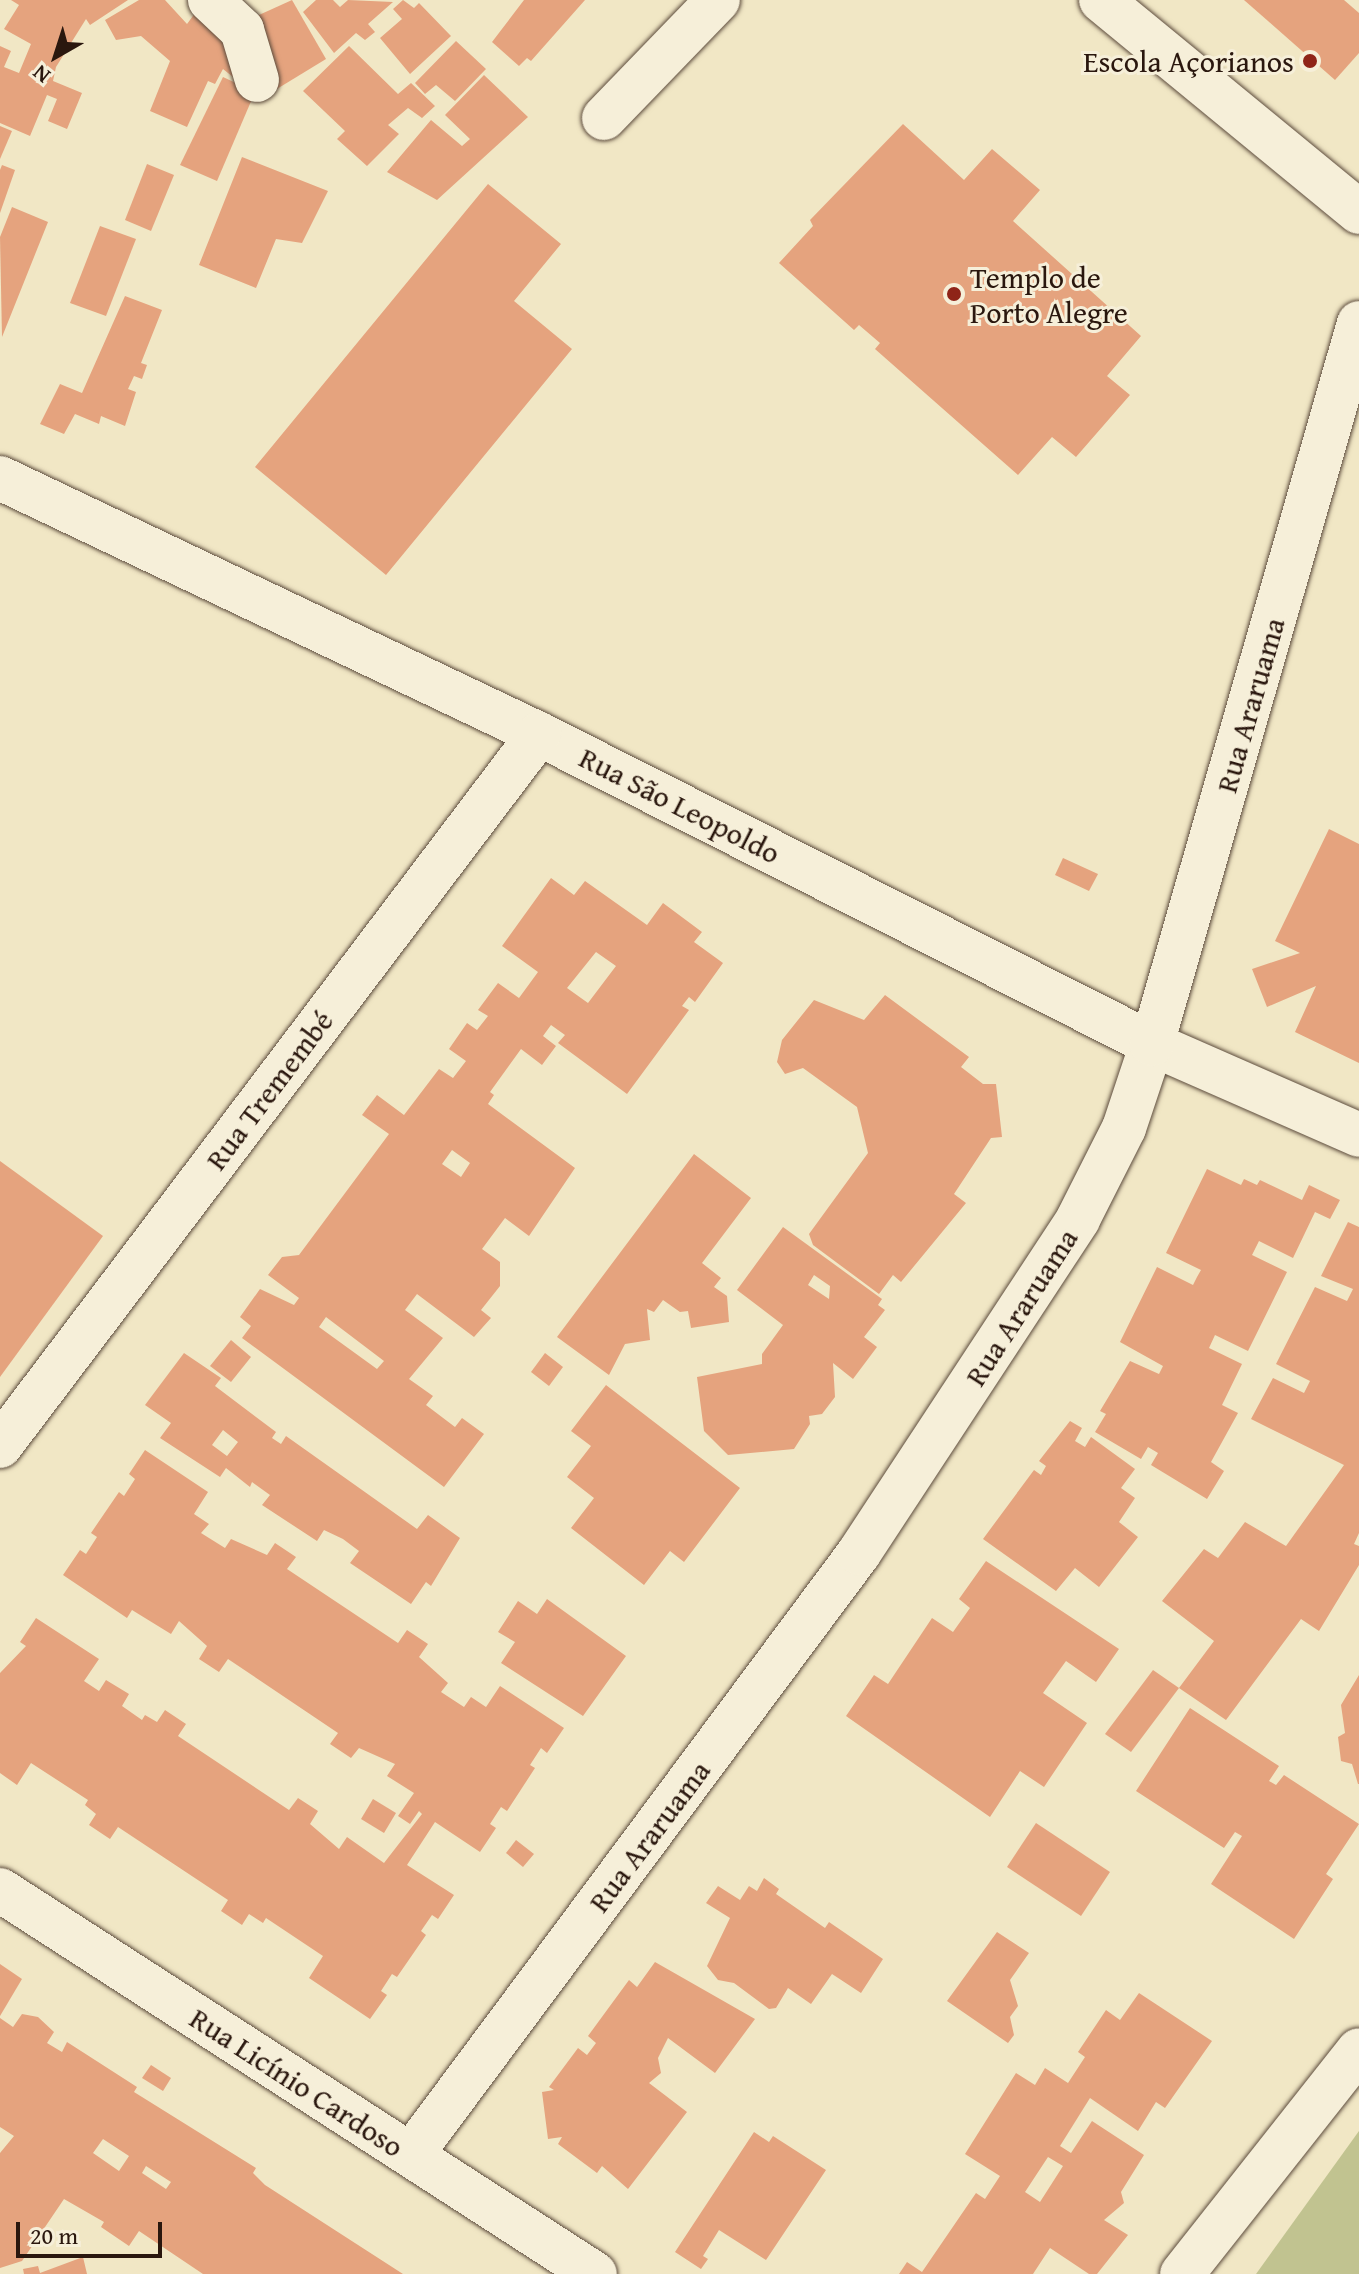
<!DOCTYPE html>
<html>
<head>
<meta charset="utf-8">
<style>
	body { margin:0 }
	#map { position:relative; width:1359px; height:2274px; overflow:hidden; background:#f1e7c5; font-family:"Gentium Book Plus",serif }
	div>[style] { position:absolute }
	.green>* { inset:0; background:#c1c390 }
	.building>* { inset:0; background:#e5a37e }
	.roads { filter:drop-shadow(0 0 2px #5c4b3c) drop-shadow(0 0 2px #5c4b3c) }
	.minor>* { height:44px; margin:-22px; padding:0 22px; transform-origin:22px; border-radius:22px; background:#f6efd9 }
	.dots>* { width:22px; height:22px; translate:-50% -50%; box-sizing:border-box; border:4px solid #f6efd9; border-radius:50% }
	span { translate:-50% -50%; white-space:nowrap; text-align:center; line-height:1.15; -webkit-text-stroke:6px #f6efd9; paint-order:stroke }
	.poi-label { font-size:30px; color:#2a170e }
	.right { translate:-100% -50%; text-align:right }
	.left { translate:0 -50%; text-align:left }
	.street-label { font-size:30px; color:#2a170e }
	.north { position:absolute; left:16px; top:16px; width:80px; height:80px; -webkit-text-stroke:6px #f6efd9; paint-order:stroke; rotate:219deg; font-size:22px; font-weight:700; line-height:32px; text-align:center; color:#2a170e }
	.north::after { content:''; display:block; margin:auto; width:28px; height:36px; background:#2a170e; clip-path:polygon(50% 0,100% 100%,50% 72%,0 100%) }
	.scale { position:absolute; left:16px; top:2222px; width:146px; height:36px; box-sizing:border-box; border:4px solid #2a170e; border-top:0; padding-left:10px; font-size:24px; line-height:28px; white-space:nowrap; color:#2a170e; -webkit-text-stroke:6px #f6efd9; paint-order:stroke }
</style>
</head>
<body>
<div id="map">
	<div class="green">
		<i style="clip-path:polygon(1359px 2131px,1359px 2274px,1256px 2274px)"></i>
	</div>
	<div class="building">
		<i style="clip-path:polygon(11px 0,128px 0,90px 25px,86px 19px,56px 67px,53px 81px,82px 93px,67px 129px,48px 121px,57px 99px,47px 95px,30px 136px,0 123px,0 46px,11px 51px,4px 67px,19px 73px,31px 44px,4px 29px,19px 5px)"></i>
		<i style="clip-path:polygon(139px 0,165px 0,187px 24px,201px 5px,235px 30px,238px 81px,223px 69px,215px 84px,208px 81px,187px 127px,150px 111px,170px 61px,141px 36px,116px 40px,105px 20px)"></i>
		<i style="clip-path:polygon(292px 0,326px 59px,267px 95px,246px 21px)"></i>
		<i style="clip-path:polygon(316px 0,333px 0,340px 7px,348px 0,393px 2px,368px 24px,375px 32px,365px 40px,356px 33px,334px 53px,303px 12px)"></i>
		<i style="clip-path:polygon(403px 0,414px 8px,419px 3px,451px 36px,410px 74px,380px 38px,402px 19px,393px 9px)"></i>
		<i style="clip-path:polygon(524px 0,585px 0,531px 61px,527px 58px,519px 66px,492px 42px)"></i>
		<i style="clip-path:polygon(1244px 0,1344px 0,1359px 13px,1359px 53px,1335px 80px)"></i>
		<i style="clip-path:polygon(456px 41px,486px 69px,455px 101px,436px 85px,425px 94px,415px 83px)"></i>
		<i style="clip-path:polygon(349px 46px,398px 94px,411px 83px,435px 106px,422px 118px,408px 108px,388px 125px,399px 134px,367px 166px,337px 139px,345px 131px,303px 91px)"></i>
		<i style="clip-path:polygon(484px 75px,528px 117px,437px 200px,387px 172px,431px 120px,462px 146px,470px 139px,445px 115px)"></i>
		<i style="clip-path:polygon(223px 77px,255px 92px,217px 181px,180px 165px)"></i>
		<i style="clip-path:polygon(903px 124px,964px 180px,992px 149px,1040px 190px,1013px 221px,1141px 336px,1107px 376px,1130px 395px,1076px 457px,1052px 437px,1018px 475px,875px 349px,880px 343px,859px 325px,854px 330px,779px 263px,813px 226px,810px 220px)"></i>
		<i style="clip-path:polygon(0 126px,12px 131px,0 159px)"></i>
		<i style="clip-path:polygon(242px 157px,328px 191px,302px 243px,276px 239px,256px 288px,199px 265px)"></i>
		<i style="clip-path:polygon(147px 164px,174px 175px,151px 231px,125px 220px)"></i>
		<i style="clip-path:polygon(2px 165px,15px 170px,0 213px,0 170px)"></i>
		<i style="clip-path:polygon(488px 184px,561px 244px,514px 301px,572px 349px,386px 575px,255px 467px)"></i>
		<i style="clip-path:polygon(12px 207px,48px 222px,2px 337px,0 237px)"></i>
		<i style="clip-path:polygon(100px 226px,136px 239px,106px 316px,70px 303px)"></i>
		<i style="clip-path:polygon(125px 296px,162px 310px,141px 363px,147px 365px,142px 379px,134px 376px,128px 389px,136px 392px,125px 426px,101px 416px,99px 424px,75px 414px,64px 434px,40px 424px,60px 384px,82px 393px)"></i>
		<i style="clip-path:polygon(1329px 829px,1359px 844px,1359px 1063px,1295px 1032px,1316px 986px,1267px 1007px,1252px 969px,1300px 953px,1275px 941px)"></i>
		<i style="clip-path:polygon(1063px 858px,1098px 874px,1089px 891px,1055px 875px)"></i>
		<i style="clip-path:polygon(evenodd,551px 878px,574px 895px,585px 881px,647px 925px,663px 903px,702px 932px,694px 942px,723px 963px,695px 1002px,689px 997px,682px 1006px,689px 1010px,627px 1094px,558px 1043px,565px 1035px,551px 1025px,543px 1036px,556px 1046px,542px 1065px,521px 1049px,490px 1092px,494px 1095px,488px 1104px,575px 1168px,529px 1236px,505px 1218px,482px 1249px,500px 1262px,500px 1286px,481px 1310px,491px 1318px,474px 1337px,417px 1294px,405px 1310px,443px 1338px,409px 1379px,433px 1396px,426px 1405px,455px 1427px,462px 1418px,484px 1434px,444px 1487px,242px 1338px,251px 1326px,240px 1317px,260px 1289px,294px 1305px,299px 1298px,268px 1275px,282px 1257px,299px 1255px,389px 1134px,362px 1115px,377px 1095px,404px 1115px,439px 1069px,453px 1078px,466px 1061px,449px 1049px,467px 1023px,477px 1030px,488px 1016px,478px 1010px,498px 983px,519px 998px,538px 972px,502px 946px,551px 878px,596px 952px,616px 966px,588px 1003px,567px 988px,596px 952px,551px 878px,452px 1150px,470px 1163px,461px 1177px,442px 1164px,452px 1150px,551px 878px,326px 1317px,384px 1361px,377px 1369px,319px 1327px,326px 1317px)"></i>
		<i style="clip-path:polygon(885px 995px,969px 1057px,961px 1067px,983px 1084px,996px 1084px,1002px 1137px,991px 1138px,954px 1194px,966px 1203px,901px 1282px,893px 1275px,879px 1294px,813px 1245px,809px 1234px,868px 1153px,857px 1107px,803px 1068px,785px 1074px,777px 1062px,782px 1040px,814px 1000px,864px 1020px)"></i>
		<i style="clip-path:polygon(694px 1154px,751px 1198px,702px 1263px,721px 1278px,714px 1287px,727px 1296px,729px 1322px,691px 1328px,688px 1311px,680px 1312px,663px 1300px,654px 1312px,647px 1309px,650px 1340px,625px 1344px,609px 1375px,557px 1337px)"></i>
		<i style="clip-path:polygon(0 1161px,103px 1236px,0 1377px)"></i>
		<i style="clip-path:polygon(1207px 1169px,1241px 1185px,1244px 1179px,1257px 1185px,1260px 1180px,1302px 1200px,1309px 1185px,1340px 1200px,1330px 1219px,1315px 1212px,1293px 1258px,1259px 1241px,1252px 1255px,1287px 1272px,1248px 1351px,1215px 1335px,1209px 1348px,1242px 1364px,1222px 1405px,1238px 1413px,1211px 1462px,1224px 1471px,1207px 1499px,1151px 1465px,1158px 1453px,1148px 1447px,1141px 1459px,1095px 1432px,1106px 1414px,1100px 1411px,1130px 1361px,1159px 1374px,1163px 1366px,1120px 1342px,1157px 1267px,1193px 1285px,1197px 1277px,1201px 1270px,1166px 1253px)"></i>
		<i style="clip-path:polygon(1348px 1222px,1359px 1227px,1359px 1533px,1354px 1544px,1359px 1546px,1359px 1565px,1319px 1631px,1301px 1619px,1226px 1720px,1179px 1688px,1214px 1641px,1162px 1601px,1204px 1549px,1218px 1558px,1245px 1522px,1286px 1546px,1344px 1465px,1251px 1419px,1273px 1378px,1304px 1393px,1310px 1381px,1276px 1364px,1315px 1287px,1347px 1301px,1353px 1289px,1321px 1276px)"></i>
		<i style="clip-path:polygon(evenodd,783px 1227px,882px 1299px,878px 1305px,885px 1310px,864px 1337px,877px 1347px,853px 1379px,833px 1363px,835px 1397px,822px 1414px,809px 1416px,810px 1424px,794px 1449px,728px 1455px,704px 1431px,697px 1377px,762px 1364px,762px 1354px,783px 1325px,737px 1290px,783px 1227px,814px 1275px,830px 1286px,829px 1299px,808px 1285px,814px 1275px)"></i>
		<i style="clip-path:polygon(231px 1340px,251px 1357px,231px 1382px,210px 1366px)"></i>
		<i style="clip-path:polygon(evenodd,184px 1353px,221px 1378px,215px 1386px,276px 1432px,272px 1438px,281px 1444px,286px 1436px,417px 1529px,428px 1515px,460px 1538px,431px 1586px,426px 1582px,411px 1604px,350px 1563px,359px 1551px,343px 1539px,324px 1530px,317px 1541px,262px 1505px,270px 1495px,252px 1482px,250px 1487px,226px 1468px,220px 1477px,160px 1438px,171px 1423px,145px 1405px,184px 1353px,223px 1430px,238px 1442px,227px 1456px,212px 1445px,223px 1430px)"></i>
		<i style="clip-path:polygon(545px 1353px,563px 1367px,549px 1386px,531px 1372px)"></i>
		<i style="clip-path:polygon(606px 1385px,740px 1488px,684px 1562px,670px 1551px,644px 1585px,571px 1528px,594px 1498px,567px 1477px,591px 1446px,571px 1431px)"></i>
		<i style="clip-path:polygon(1070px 1421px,1082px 1428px,1075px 1441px,1085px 1447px,1091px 1437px,1135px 1469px,1121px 1488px,1135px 1498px,1119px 1522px,1138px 1537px,1099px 1587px,1075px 1568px,1056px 1591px,983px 1539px,1034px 1470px,1041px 1475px,1046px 1466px,1039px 1461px)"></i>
		<i style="clip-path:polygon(145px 1450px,208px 1492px,194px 1514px,209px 1524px,201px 1533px,225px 1548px,231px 1539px,267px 1555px,275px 1543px,296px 1557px,287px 1569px,398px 1643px,407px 1630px,428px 1644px,419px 1657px,448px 1683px,441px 1692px,464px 1707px,471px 1697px,486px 1707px,500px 1686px,564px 1728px,547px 1753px,541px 1748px,530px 1765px,535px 1768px,507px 1811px,501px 1807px,490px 1824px,496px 1828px,480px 1852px,435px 1822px,407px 1865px,454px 1895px,438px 1919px,432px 1915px,421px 1931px,426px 1935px,397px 1977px,392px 1974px,381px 1991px,387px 1995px,370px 2019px,309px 1978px,323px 1956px,266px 1918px,263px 1923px,249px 1914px,242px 1925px,221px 1911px,228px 1900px,118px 1827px,110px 1839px,89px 1825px,96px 1814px,85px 1805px,88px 1800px,31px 1763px,17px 1785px,0 1773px,0 1673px,26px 1646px,20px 1642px,36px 1618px,99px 1659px,84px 1681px,99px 1691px,106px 1680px,129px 1694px,122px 1706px,142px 1720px,145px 1715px,157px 1722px,165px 1710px,186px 1724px,178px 1736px,289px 1810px,298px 1798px,318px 1811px,310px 1824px,339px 1849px,347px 1837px,384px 1863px,422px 1814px,419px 1811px,410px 1824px,398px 1816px,414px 1793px,387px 1776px,395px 1764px,359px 1748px,351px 1758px,330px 1744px,338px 1733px,228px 1659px,219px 1672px,199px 1659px,207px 1646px,179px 1621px,171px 1634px,132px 1610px,127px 1618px,63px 1575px,80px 1550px,86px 1554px,97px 1537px,91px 1533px,119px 1492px,124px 1496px,135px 1479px,129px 1474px)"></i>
		<i style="clip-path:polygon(986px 1561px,1119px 1649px,1096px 1682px,1066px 1661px,1043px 1693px,1087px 1723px,1044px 1787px,1020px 1771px,990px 1817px,846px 1716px,874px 1675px,888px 1684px,932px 1618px,953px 1632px,970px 1608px,959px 1599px)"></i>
		<i style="clip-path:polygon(547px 1599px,626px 1656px,583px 1716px,501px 1663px,515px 1642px,498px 1632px,518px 1601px,537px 1614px)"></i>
		<i style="clip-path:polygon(1153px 1670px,1179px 1688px,1131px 1752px,1105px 1734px)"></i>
		<i style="clip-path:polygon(1359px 1675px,1359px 1784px,1358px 1784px,1352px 1764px,1341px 1761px,1338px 1737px,1345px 1733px,1341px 1705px)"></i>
		<i style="clip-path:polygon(1190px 1708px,1279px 1766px,1269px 1781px,1276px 1785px,1284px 1775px,1359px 1824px,1326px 1874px,1333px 1879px,1294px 1939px,1211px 1884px,1242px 1836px,1235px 1832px,1224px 1848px,1136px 1791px)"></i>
		<i style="clip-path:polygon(373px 1799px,396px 1813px,384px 1833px,361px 1819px)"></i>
		<i style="clip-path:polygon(1036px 1823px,1110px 1872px,1081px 1916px,1007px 1867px)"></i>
		<i style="clip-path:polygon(516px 1840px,534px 1854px,523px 1867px,506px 1853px)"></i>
		<i style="clip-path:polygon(764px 1878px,779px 1889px,776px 1894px,825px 1928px,829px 1922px,883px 1959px,861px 1993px,832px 1974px,811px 2004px,788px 1988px,776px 2008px,769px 2009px,734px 1983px,718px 1980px,707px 1966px,730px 1918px,706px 1903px,718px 1886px,740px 1900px,749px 1886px,757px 1891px)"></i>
		<i style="clip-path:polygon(997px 1932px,1029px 1953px,1010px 1980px,1018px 2006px,1010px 2017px,1014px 2035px,1008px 2043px,947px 2001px)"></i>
		<i style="clip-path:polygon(655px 1962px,755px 2019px,715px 2073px,668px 2038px,658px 2058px,661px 2073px,649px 2083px,687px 2112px,628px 2189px,602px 2166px,597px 2173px,558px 2144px,562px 2137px,548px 2139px,542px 2092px,554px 2090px,549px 2087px,578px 2048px,587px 2055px,596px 2043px,588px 2036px,629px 1980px,637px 1987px)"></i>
		<i style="clip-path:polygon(0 1964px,22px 1979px,0 2016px)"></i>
		<i style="clip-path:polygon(evenodd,1139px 1993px,1212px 2041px,1165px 2108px,1156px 2102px,1138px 2131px,1090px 2098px,1060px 2146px,1071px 2153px,1092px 2121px,1144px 2155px,1121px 2192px,1124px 2203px,1104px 2220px,1128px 2235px,1097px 2274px,1089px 2274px,1050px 2248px,1033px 2274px,899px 2274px,907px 2262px,922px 2272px,976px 2193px,985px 2199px,1000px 2176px,965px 2154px,1016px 2073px,1035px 2085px,1045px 2068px,1068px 2083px,1085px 2057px,1078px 2052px,1106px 2010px,1120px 2020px,1139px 1993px,1048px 2157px,1063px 2166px,1040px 2202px,1025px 2192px,1048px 2157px)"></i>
		<i style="clip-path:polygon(evenodd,22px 2014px,38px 2017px,54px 2032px,47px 2043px,62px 2052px,67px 2042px,137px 2087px,134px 2092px,256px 2168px,253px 2173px,265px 2185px,403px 2274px,203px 2274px,139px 2231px,129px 2246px,101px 2227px,104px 2222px,64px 2199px,22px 2261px,0 2268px,0 2153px,14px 2136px,0 2127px,0 2018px,13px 2027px,22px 2014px,103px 2139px,129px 2156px,119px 2171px,93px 2153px,103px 2139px,22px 2014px,146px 2166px,171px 2182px,166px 2189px,142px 2173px,146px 2166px)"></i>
		<i style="clip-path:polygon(151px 2065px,171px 2078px,163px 2091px,142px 2078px)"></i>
		<i style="clip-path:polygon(754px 2132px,769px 2142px,773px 2136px,826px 2170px,766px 2260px,719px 2230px,703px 2256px,708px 2259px,701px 2269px,675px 2252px)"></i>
		<i style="clip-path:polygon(83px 2257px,87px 2274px,24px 2274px,23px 2269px,38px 2266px,40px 2273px)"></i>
	</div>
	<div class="roads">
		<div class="minor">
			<i style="left:210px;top:0;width:44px;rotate:43.2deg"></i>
			<i style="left:242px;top:30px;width:52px;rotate:73.3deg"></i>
			<i style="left:1101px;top:0;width:334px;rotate:39.4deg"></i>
			<i style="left:604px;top:118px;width:164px;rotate:-46deg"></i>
			<i style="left:0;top:478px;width:597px;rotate:25.41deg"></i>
			<i style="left:539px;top:734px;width:687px;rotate:26.83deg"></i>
			<i style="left:1152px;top:1044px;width:226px;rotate:23.7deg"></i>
			<i style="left:0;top:1446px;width:893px;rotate:-52.87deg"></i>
			<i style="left:0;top:1890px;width:708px;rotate:32.84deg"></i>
			<i style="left:411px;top:2155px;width:750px;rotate:-53.34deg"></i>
			<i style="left:859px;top:1553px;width:399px;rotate:-56.7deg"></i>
			<i style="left:1078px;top:1219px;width:102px;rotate:-63.2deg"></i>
			<i style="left:1124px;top:1128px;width:89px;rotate:-71.6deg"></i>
			<i style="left:1152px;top:1044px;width:750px;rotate:-73.98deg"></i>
			<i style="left:1182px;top:2274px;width:285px;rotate:-51.7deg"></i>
		</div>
	</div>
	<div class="dots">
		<i style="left:1310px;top:61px;background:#8f2418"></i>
		<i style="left:954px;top:294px;background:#8f2418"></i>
	</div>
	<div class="poi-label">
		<span class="right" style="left:1294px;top:61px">Escola Açorianos</span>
		<span class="left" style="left:970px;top:294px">Templo de<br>Porto Alegre</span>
	</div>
	<div class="street-label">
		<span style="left:1250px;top:705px;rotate:-74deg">Rua Araruama</span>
		<span style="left:680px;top:805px;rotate:27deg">Rua São Leopoldo</span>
		<span style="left:269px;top:1090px;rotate:-53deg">Rua Tremembé</span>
		<span style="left:1021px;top:1307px;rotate:-57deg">Rua Araruama</span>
		<span style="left:649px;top:1836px;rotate:-53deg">Rua Araruama</span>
		<span style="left:297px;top:2082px;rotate:33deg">Rua Licínio Cardoso</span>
	</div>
	<div class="north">N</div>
	<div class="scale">20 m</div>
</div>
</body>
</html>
